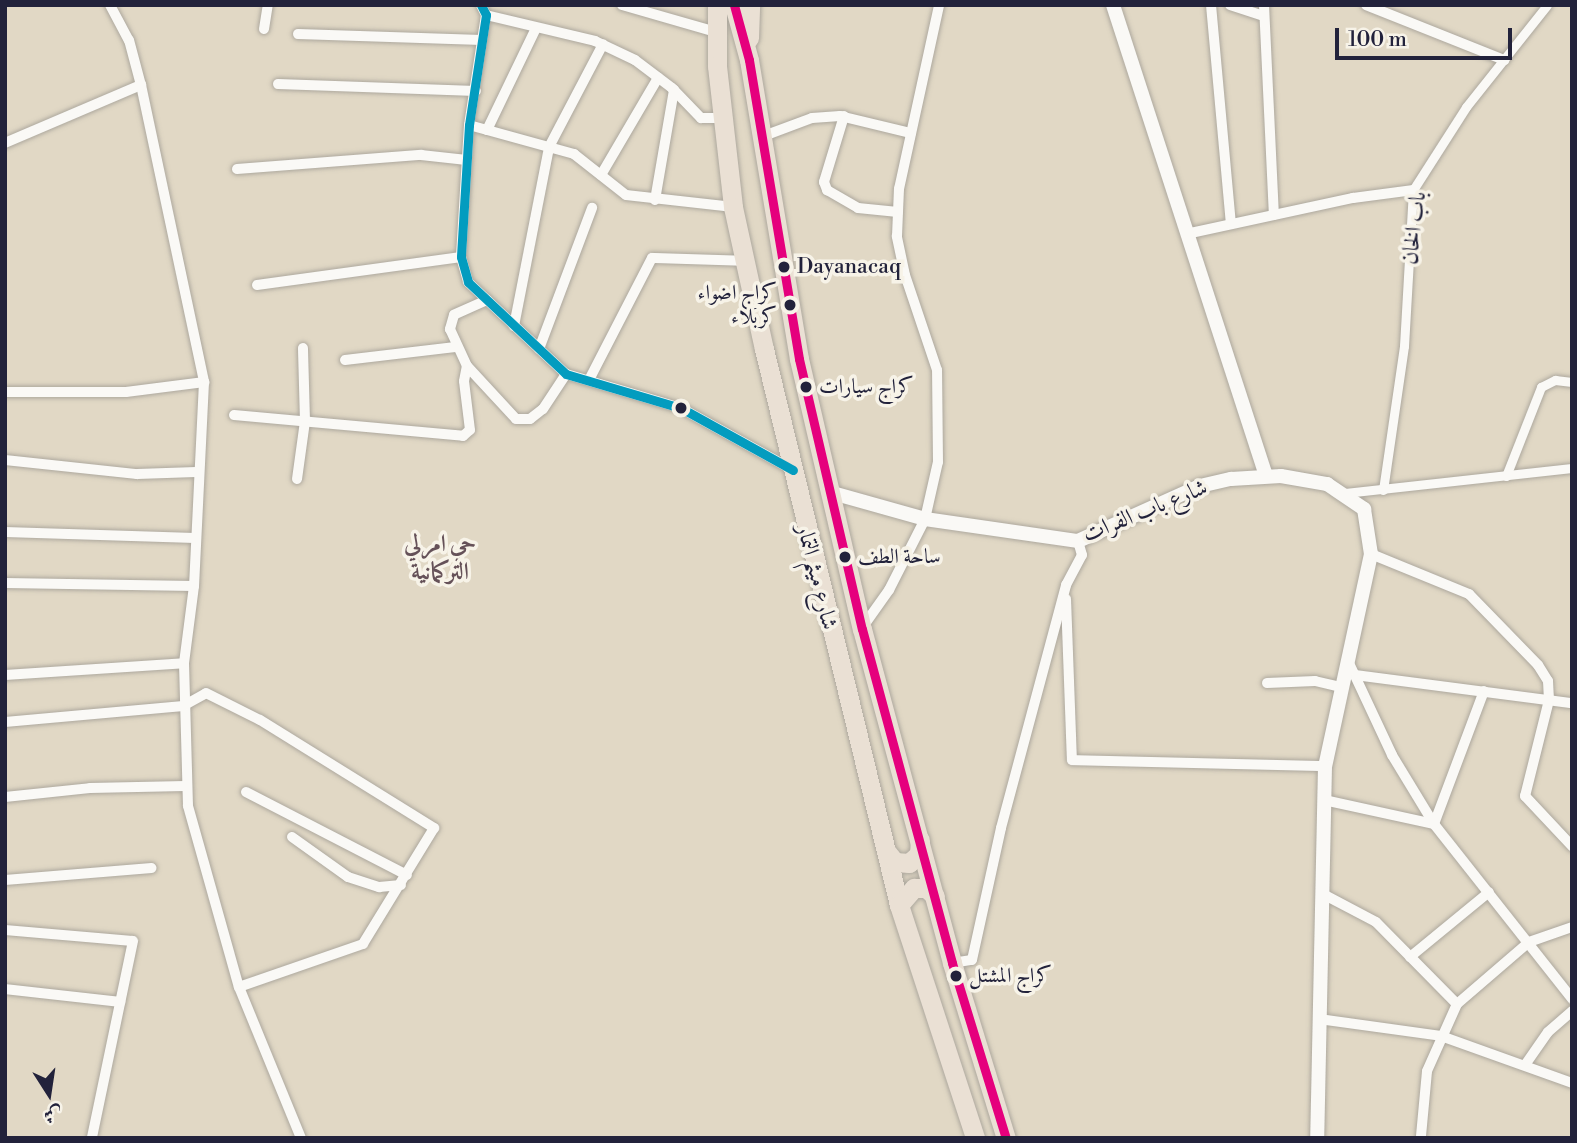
<!DOCTYPE html>
<html>
<head>
<meta charset="utf-8">
<style>
	body { margin:0 }
	#map { position:relative; width:1577px; height:1143px; overflow:hidden; background:#e1d8c5; font-family:"Libre Bodoni",Amiri,serif }
	div>[style] { position:absolute }
	.roads { filter:drop-shadow(0 0 2px #ada89e) drop-shadow(0 0 2px #ada89e) }
	.pedestrian>* { height:9px; margin:-4.5px; padding:0 4.5px; transform-origin:4.5px; border-radius:4.5px; background:#faf9f6 }
	.minor>* { height:10px; margin:-5px; padding:0 5px; transform-origin:5px; border-radius:5px; background:#faf9f6 }
	.tertiary>* { height:14px; margin:-7px; padding:0 7px; transform-origin:7px; border-radius:7px; background:#faf9f6 }
	.trunk>* { height:19px; margin:-9.5px; padding:0 9.5px; transform-origin:9.5px; border-radius:9.5px; background:#eae0d4 }
	.bus-1>* { height:9px; margin:-4.5px; padding:0 4.5px; transform-origin:4.5px; border-radius:4.5px; background:#e5007d }
	.bus-2>* { height:9px; margin:-4.5px; padding:0 4.5px; transform-origin:4.5px; border-radius:4.5px; background:#039cbf }
	.dots>* { width:19px; height:19px; translate:-50% -50%; box-sizing:border-box; border:4px solid #f7f3e8; border-radius:50% }
	span { translate:-50% -50%; white-space:nowrap; text-align:center; line-height:1.15; -webkit-text-stroke:7px #f7f3e8; paint-order:stroke }
	.bus-label { font-size:21px; color:#22223b }
	.left { translate:0 -50%; text-align:left }
	.right { translate:-100% -50%; text-align:right }
	.street-label { font-size:23px; color:#22223b }
	.neighbourhood-label { font-size:24px; color:#655158; font-weight:700 }
	.frame { position:absolute; inset:0; border:7px solid #22223b; pointer-events:none }
	.north { position:absolute; left:14px; top:1059px; width:70px; height:70px; -webkit-text-stroke:5px #f7f3e8; paint-order:stroke; rotate:168deg; font-size:19px; font-weight:700; line-height:28px; text-align:center; color:#22223b }
	.north::after { content:''; display:block; margin:auto; width:24px; height:32px; background:#22223b; clip-path:polygon(50% 0,100% 100%,50% 72%,0 100%) }
	.scale { position:absolute; left:1335px; top:28px; width:177px; height:32px; box-sizing:border-box; border:4px solid #22223b; border-top:0; padding-left:9px; font-size:21px; line-height:24px; white-space:nowrap; color:#22223b; -webkit-text-stroke:5px #f7f3e8; paint-order:stroke }
</style>
</head>
<body>
<div id="map">
	<div class="roads">
		<div class="pedestrian">
			<i style="left:1506px;top:476px;width:96px;rotate:-68.5deg"></i>
			<i style="left:1541px;top:387px;width:16px;rotate:-27deg"></i>
			<i style="left:1555px;top:380px;width:17px;rotate:7deg"></i>
			<i style="left:1383px;top:490px;width:146px;rotate:-81.7deg"></i>
			<i style="left:1404px;top:346px;width:156px;rotate:-86.7deg"></i>
			<i style="left:1413px;top:190px;width:98px;rotate:-57.4deg"></i>
			<i style="left:1466px;top:107px;width:130px;rotate:-51.5deg"></i>
			<i style="left:1345px;top:493px;width:228px;rotate:-6.3deg"></i>
		</div>
		<div class="minor">
			<i style="left:110px;top:5px;width:40px;rotate:62deg"></i>
			<i style="left:129px;top:40px;width:47px;rotate:75.1deg"></i>
			<i style="left:141px;top:85px;width:304px;rotate:78deg"></i>
			<i style="left:204px;top:382px;width:204px;rotate:92.8deg"></i>
			<i style="left:194px;top:586px;width:78px;rotate:97.4deg"></i>
			<i style="left:184px;top:663px;width:143px;rotate:88.4deg"></i>
			<i style="left:188px;top:806px;width:188px;rotate:74.3deg"></i>
			<i style="left:239px;top:987px;width:163px;rotate:67.7deg"></i>
			<i style="left:481px;top:5px;width:11px;rotate:63deg"></i>
			<i style="left:486px;top:15px;width:111px;rotate:98.8deg"></i>
			<i style="left:469px;top:125px;width:132px;rotate:93.5deg"></i>
			<i style="left:461px;top:257px;width:26px;rotate:74deg"></i>
			<i style="left:468px;top:282px;width:134px;rotate:43.2deg"></i>
			<i style="left:566px;top:374px;width:120px;rotate:16.5deg"></i>
			<i style="left:681px;top:408px;width:128px;rotate:29deg"></i>
			<i style="left:622px;top:5px;width:91px;rotate:16deg"></i>
			<i style="left:1211px;top:5px;width:220px;rotate:84.8deg"></i>
			<i style="left:1230px;top:5px;width:33px;rotate:18deg"></i>
			<i style="left:1264px;top:5px;width:210px;rotate:87.3deg"></i>
			<i style="left:1366px;top:5px;width:149px;rotate:21.7deg"></i>
			<i style="left:486px;top:15px;width:112px;rotate:13.4deg"></i>
			<i style="left:595px;top:41px;width:44px;rotate:25.4deg"></i>
			<i style="left:635px;top:60px;width:46px;rotate:37.1deg"></i>
			<i style="left:672px;top:88px;width:42px;rotate:46deg"></i>
			<i style="left:701px;top:118px;width:22px"></i>
			<i style="left:264px;top:29px;width:24px;rotate:-81deg"></i>
			<i style="left:298px;top:34px;width:184px;rotate:1.9deg"></i>
			<i style="left:278px;top:84px;width:198px;rotate:2deg"></i>
			<i style="left:844px;top:116px;width:69px;rotate:106.9deg"></i>
			<i style="left:824px;top:182px;width:9px;rotate:69deg"></i>
			<i style="left:827px;top:190px;width:36px;rotate:30deg"></i>
			<i style="left:858px;top:208px;width:40px;rotate:5.7deg"></i>
			<i style="left:469px;top:125px;width:109px;rotate:15.4deg"></i>
			<i style="left:574px;top:154px;width:66px;rotate:38.3deg"></i>
			<i style="left:626px;top:195px;width:108px;rotate:6.4deg"></i>
			<i style="left:487px;top:130px;width:113px;rotate:-64.3deg"></i>
			<i style="left:761px;top:137px;width:54px;rotate:-20.4deg"></i>
			<i style="left:812px;top:118px;width:28px;rotate:-4deg"></i>
			<i style="left:840px;top:116px;width:73px;rotate:13.5deg"></i>
			<i style="left:5px;top:143px;width:148px;rotate:-23.1deg"></i>
			<i style="left:237px;top:169px;width:185px;rotate:-4.4deg"></i>
			<i style="left:421px;top:155px;width:46px;rotate:6.2deg"></i>
			<i style="left:601px;top:175px;width:113px;rotate:-59.6deg"></i>
			<i style="left:655px;top:200px;width:112px;rotate:-80.2deg"></i>
			<i style="left:1186px;top:234px;width:171px;rotate:-12.2deg"></i>
			<i style="left:1353px;top:198px;width:61px;rotate:-7.6deg"></i>
			<i style="left:257px;top:285px;width:206px;rotate:-7.8deg"></i>
			<i style="left:487px;top:300px;width:36px;rotate:156deg"></i>
			<i style="left:454px;top:315px;width:15px;rotate:106deg"></i>
			<i style="left:450px;top:329px;width:41px;rotate:65.3deg"></i>
			<i style="left:467px;top:366px;width:72px;rotate:47.2deg"></i>
			<i style="left:516px;top:419px;width:14px"></i>
			<i style="left:530px;top:419px;width:16px;rotate:-38deg"></i>
			<i style="left:543px;top:409px;width:42px;rotate:-56.7deg"></i>
			<i style="left:514px;top:326px;width:182px;rotate:-78.9deg"></i>
			<i style="left:549px;top:147px;width:116px;rotate:-62.3deg"></i>
			<i style="left:539px;top:349px;width:151px;rotate:-69.4deg"></i>
			<i style="left:345px;top:360px;width:111px;rotate:-6.7deg"></i>
			<i style="left:590px;top:378px;width:135px;rotate:-62.7deg"></i>
			<i style="left:652px;top:258px;width:93px;rotate:1.8deg"></i>
			<i style="left:5px;top:392px;width:121px"></i>
			<i style="left:126px;top:392px;width:79px;rotate:-7.3deg"></i>
			<i style="left:234px;top:415px;width:230px;rotate:5.2deg"></i>
			<i style="left:463px;top:436px;width:9px;rotate:-41deg"></i>
			<i style="left:470px;top:430px;width:49px;rotate:-97deg"></i>
			<i style="left:464px;top:381px;width:15px;rotate:-79deg"></i>
			<i style="left:5px;top:460px;width:133px;rotate:6.1deg"></i>
			<i style="left:137px;top:474px;width:59px;rotate:-1.9deg"></i>
			<i style="left:297px;top:479px;width:59px;rotate:-82.1deg"></i>
			<i style="left:305px;top:421px;width:73px;rotate:-91.6deg"></i>
			<i style="left:5px;top:532px;width:190px;rotate:1.8deg"></i>
			<i style="left:1371px;top:554px;width:106px;rotate:22.2deg"></i>
			<i style="left:1469px;top:594px;width:99px;rotate:45.8deg"></i>
			<i style="left:1538px;top:665px;width:19px;rotate:58deg"></i>
			<i style="left:1548px;top:681px;width:19px;rotate:87deg"></i>
			<i style="left:1549px;top:700px;width:99px;rotate:104deg"></i>
			<i style="left:1525px;top:796px;width:69px;rotate:46.8deg"></i>
			<i style="left:5px;top:583px;width:189px;rotate:0.9deg"></i>
			<i style="left:1066px;top:599px;width:161px;rotate:87.9deg"></i>
			<i style="left:1072px;top:760px;width:253px;rotate:1.4deg"></i>
			<i style="left:862px;top:628px;width:47px;rotate:-54.6deg"></i>
			<i style="left:889px;top:590px;width:80px;rotate:-63.1deg"></i>
			<i style="left:925px;top:519px;width:58px;rotate:-77.2deg"></i>
			<i style="left:938px;top:462px;width:92px;rotate:-90.6deg"></i>
			<i style="left:937px;top:370px;width:100px;rotate:-108.6deg"></i>
			<i style="left:905px;top:275px;width:40px;rotate:-102deg"></i>
			<i style="left:897px;top:236px;width:47px;rotate:-87.6deg"></i>
			<i style="left:899px;top:189px;width:188px;rotate:-77.7deg"></i>
			<i style="left:1349px;top:663px;width:102px;rotate:64.9deg"></i>
			<i style="left:1392px;top:755px;width:81px;rotate:58.7deg"></i>
			<i style="left:1434px;top:824px;width:223px;rotate:51.7deg"></i>
			<i style="left:5px;top:675px;width:179px;rotate:-3.8deg"></i>
			<i style="left:1355px;top:675px;width:219px;rotate:7.4deg"></i>
			<i style="left:1267px;top:683px;width:48px;rotate:-2.4deg"></i>
			<i style="left:1315px;top:681px;width:28px;rotate:13deg"></i>
			<i style="left:5px;top:722px;width:179px;rotate:-5.1deg"></i>
			<i style="left:183px;top:706px;width:26px;rotate:-29deg"></i>
			<i style="left:206px;top:693px;width:60px;rotate:26.6deg"></i>
			<i style="left:260px;top:720px;width:205px;rotate:31.8deg"></i>
			<i style="left:434px;top:828px;width:136px;rotate:121.5deg"></i>
			<i style="left:363px;top:944px;width:131px;rotate:160.9deg"></i>
			<i style="left:246px;top:792px;width:181px;rotate:27.3deg"></i>
			<i style="left:5px;top:797px;width:85px;rotate:-6deg"></i>
			<i style="left:90px;top:788px;width:95px;rotate:-1.2deg"></i>
			<i style="left:1324px;top:800px;width:113px;rotate:12.3deg"></i>
			<i style="left:1434px;top:824px;width:142px;rotate:-69.4deg"></i>
			<i style="left:292px;top:837px;width:69px;rotate:35.5deg"></i>
			<i style="left:348px;top:877px;width:33px;rotate:18deg"></i>
			<i style="left:379px;top:887px;width:22px;rotate:-5deg"></i>
			<i style="left:5px;top:880px;width:147px;rotate:-4.7deg"></i>
			<i style="left:1321px;top:893px;width:62px;rotate:27.8deg"></i>
			<i style="left:1376px;top:922px;width:115px;rotate:45.4deg"></i>
			<i style="left:5px;top:930px;width:128px;rotate:4.9deg"></i>
			<i style="left:133px;top:941px;width:201px;rotate:101.8deg"></i>
			<i style="left:1410px;top:957px;width:102px;rotate:-39.4deg"></i>
			<i style="left:952px;top:963px;width:20px;rotate:-9deg"></i>
			<i style="left:972px;top:960px;width:135px;rotate:-77.6deg"></i>
			<i style="left:1001px;top:828px;width:252px;rotate:-75deg"></i>
			<i style="left:1066px;top:585px;width:34px;rotate:-62deg"></i>
			<i style="left:1082px;top:555px;width:15px;rotate:-106deg"></i>
			<i style="left:5px;top:989px;width:116px;rotate:6.4deg"></i>
			<i style="left:1319px;top:1019px;width:123px;rotate:7.9deg"></i>
			<i style="left:1441px;top:1036px;width:139px;rotate:19.7deg"></i>
			<i style="left:1525px;top:1065px;width:40px;rotate:-55.1deg"></i>
			<i style="left:1548px;top:1032px;width:32px;rotate:-41deg"></i>
			<i style="left:1421px;top:1136px;width:65px;rotate:-84.7deg"></i>
			<i style="left:1427px;top:1071px;width:73px;rotate:-65.9deg"></i>
			<i style="left:1457px;top:1004px;width:95px;rotate:-40.7deg"></i>
			<i style="left:1529px;top:942px;width:46px;rotate:-19.2deg"></i>
		</div>
		<div class="tertiary">
			<i style="left:1113px;top:5px;width:495px;rotate:72deg"></i>
			<i style="left:829px;top:492px;width:100px;rotate:15.7deg"></i>
			<i style="left:925px;top:519px;width:155px;rotate:8.2deg"></i>
			<i style="left:1078px;top:541px;width:134px;rotate:-24.3deg"></i>
			<i style="left:1200px;top:486px;width:32px;rotate:-13deg"></i>
			<i style="left:1231px;top:479px;width:50px;rotate:-3.4deg"></i>
			<i style="left:1281px;top:476px;width:47px;rotate:9.9deg"></i>
			<i style="left:1327px;top:484px;width:45px;rotate:34deg"></i>
			<i style="left:1364px;top:509px;width:46px;rotate:81.2deg"></i>
			<i style="left:1371px;top:554px;width:217px;rotate:102.2deg"></i>
			<i style="left:1325px;top:766px;width:372px;rotate:91.2deg"></i>
		</div>
		<div class="trunk">
			<i style="left:717px;top:5px;width:61px;rotate:90deg"></i>
			<i style="left:717px;top:66px;width:142px;rotate:83.5deg"></i>
			<i style="left:733px;top:207px;width:145px;rotate:77.7deg"></i>
			<i style="left:764px;top:349px;width:572px;rotate:76.35deg"></i>
			<i style="left:899px;top:905px;width:245px;rotate:71.9deg"></i>
			<i style="left:734px;top:5px;width:57px;rotate:74.7deg"></i>
			<i style="left:749px;top:60px;width:303px;rotate:80.5deg"></i>
			<i style="left:799px;top:359px;width:277px;rotate:76.9deg"></i>
			<i style="left:862px;top:629px;width:346px;rotate:74.9deg"></i>
			<i style="left:952px;top:963px;width:183px;rotate:72.9deg"></i>
			<i style="left:749px;top:38px;width:33px;rotate:-88deg"></i>
			<i style="left:886px;top:851px;width:14px;rotate:51deg"></i>
			<i style="left:895px;top:862px;width:14px;rotate:4deg"></i>
			<i style="left:909px;top:863px;width:13px;rotate:-42deg"></i>
			<i style="left:919px;top:854px;width:14px;rotate:-86deg"></i>
			<i style="left:899px;top:905px;width:23px;rotate:-49deg"></i>
			<i style="left:914px;top:888px;width:12px"></i>
			<i style="left:926px;top:888px;width:12px;rotate:42deg"></i>
		</div>
	</div>
	<div class="bus-1">
		<i style="left:734px;top:5px;width:57px;rotate:74.7deg"></i>
		<i style="left:749px;top:60px;width:303px;rotate:80.5deg"></i>
		<i style="left:799px;top:359px;width:277px;rotate:76.9deg"></i>
		<i style="left:862px;top:629px;width:346px;rotate:74.9deg"></i>
		<i style="left:952px;top:963px;width:183px;rotate:72.9deg"></i>
	</div>
	<div class="bus-2">
		<i style="left:481px;top:5px;width:11px;rotate:63deg"></i>
		<i style="left:486px;top:15px;width:111px;rotate:98.8deg"></i>
		<i style="left:469px;top:125px;width:132px;rotate:93.5deg"></i>
		<i style="left:461px;top:257px;width:26px;rotate:74deg"></i>
		<i style="left:468px;top:282px;width:134px;rotate:43.2deg"></i>
		<i style="left:566px;top:374px;width:120px;rotate:16.5deg"></i>
		<i style="left:681px;top:408px;width:128px;rotate:29deg"></i>
	</div>
	<div class="dots">
		<i style="left:784px;top:267px;background:#22223b"></i>
		<i style="left:790px;top:305px;background:#22223b"></i>
		<i style="left:806px;top:387px;background:#22223b"></i>
		<i style="left:681px;top:408px;background:#22223b"></i>
		<i style="left:845px;top:557px;background:#22223b"></i>
		<i style="left:956px;top:976px;background:#22223b"></i>
	</div>
	<div class="bus-label">
		<span class="left" style="left:797px;top:267px">Dayanacaq</span>
		<span class="right" style="left:777px;top:305px">كراج اضواء<br>كربلاء</span>
		<span class="left" style="left:819px;top:387px">كراج سيارات</span>
		<span class="left" style="left:858px;top:557px">ساحة الطف</span>
		<span class="left" style="left:969px;top:976px">كراج المشتل</span>
	</div>
	<div class="street-label">
		<span style="left:1414px;top:228px;rotate:-83deg">باب الخان</span>
		<span style="left:1145px;top:511px;rotate:-22deg">شارع باب الفرات</span>
		<span style="left:817px;top:577px;rotate:76deg">شارع ميثم التمار</span>
	</div>
	<div class="neighbourhood-label">
		<span style="left:440px;top:559px">حي امرلي<br>التركمانية</span>
	</div>
	<div class="frame"></div>
	<div class="north">ش</div>
	<div class="scale">100 m</div>
</div>
</body>
</html>
